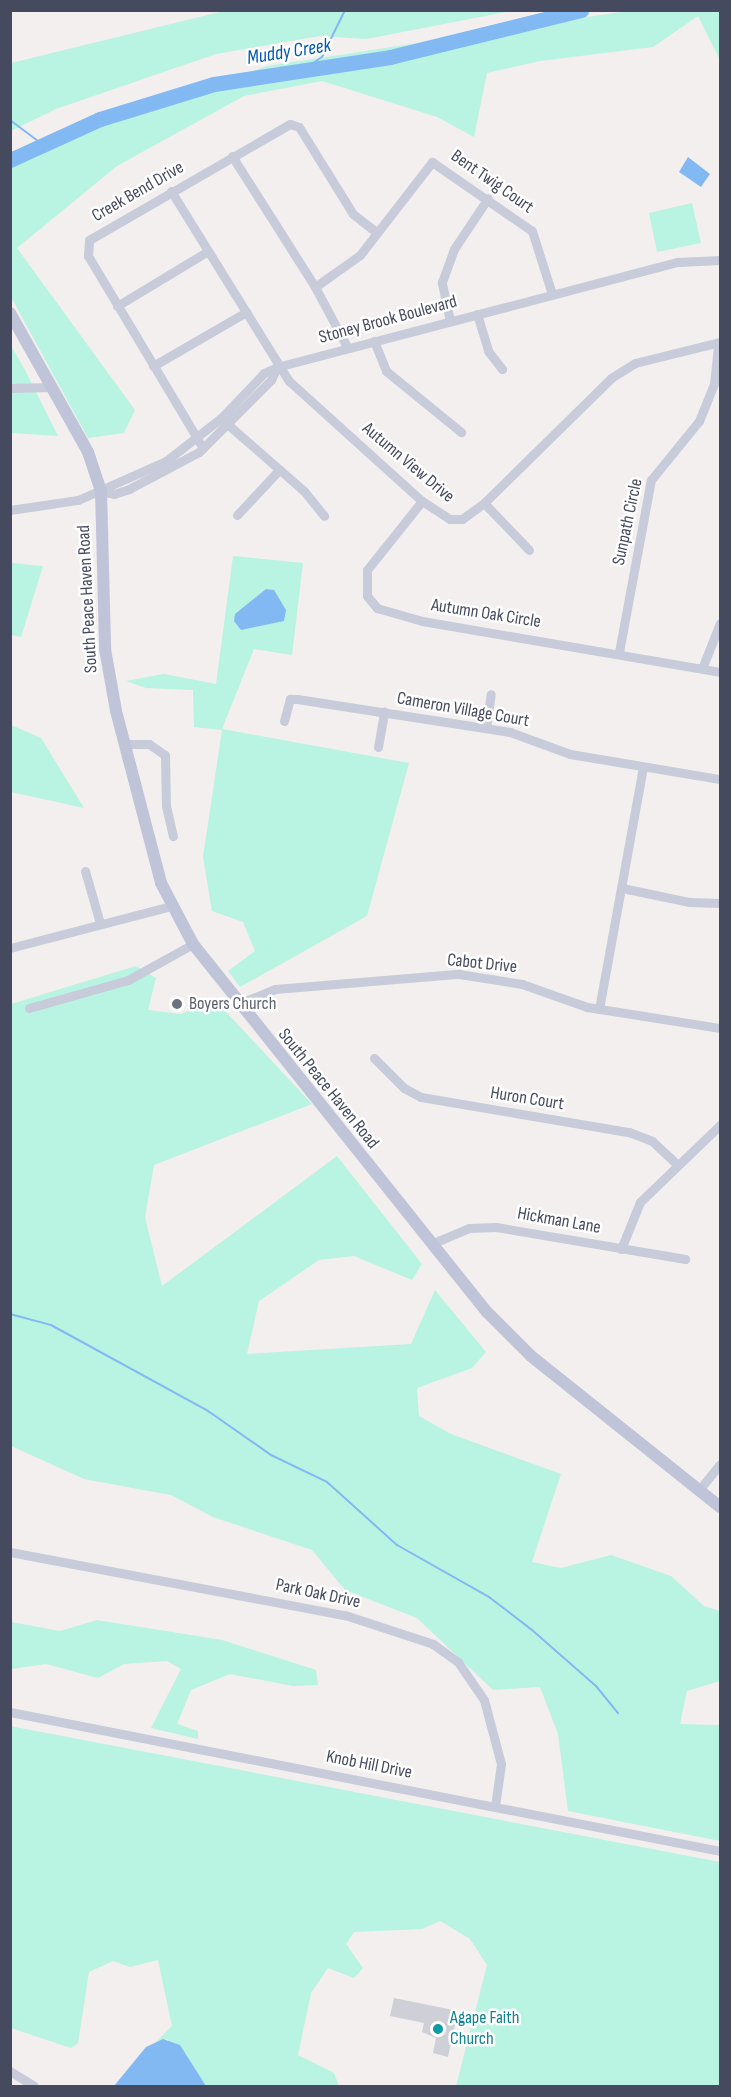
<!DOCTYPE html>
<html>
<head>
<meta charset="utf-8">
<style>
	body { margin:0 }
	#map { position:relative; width:731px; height:2097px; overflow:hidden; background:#f2efee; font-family:"Sofia Sans Condensed",sans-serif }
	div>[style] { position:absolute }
	.green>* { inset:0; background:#b9f3e1 }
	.water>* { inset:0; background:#83b9f3 }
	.stream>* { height:2px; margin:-1px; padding:0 1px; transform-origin:1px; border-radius:1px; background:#83b9f3 }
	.river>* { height:15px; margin:-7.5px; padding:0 7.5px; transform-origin:7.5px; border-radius:7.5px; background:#83b9f3 }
	.building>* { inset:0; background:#cecfd7 }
	.minor>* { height:9px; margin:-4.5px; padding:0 4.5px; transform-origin:4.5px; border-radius:4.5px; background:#c7cbda }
	.secondary>* { height:12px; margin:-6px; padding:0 6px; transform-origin:6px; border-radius:6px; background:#c0c4d9 }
	.dots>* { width:16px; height:16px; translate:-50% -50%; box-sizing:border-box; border:3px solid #fff; border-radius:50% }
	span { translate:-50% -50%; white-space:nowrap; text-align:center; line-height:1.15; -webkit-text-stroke:5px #fff; paint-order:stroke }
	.street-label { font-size:18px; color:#454a5e }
	.worship-label { font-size:18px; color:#5b616d }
	.left { translate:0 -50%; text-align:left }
	.culture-label { font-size:18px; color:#0d838f }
	.water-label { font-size:20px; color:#0057b6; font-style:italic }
	.frame { position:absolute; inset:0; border:12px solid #454a5e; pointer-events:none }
</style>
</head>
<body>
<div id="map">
	<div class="green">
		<i style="clip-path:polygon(228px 10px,511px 10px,511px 11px,366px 39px,320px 36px,216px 54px,56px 109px,11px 131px,11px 63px)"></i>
		<i style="clip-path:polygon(627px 11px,720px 11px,720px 60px,698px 16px,653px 47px,540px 61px,487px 73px,474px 137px,437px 117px,322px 81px,244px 96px,117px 166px,17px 248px,135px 410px,124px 433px,88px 438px,11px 297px,11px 167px,86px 131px,267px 66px)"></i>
		<i style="clip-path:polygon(692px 203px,701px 243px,657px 252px,649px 213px)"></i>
		<i style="clip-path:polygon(10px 344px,25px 370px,58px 436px,11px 433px)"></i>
		<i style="clip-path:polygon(233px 556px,303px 563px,292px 655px,254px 649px,222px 729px,409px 763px,367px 916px,240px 987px,228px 971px,255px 951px,243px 922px,212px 911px,203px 857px,222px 730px,194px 727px,193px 690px,146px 688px,126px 681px,164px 674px,216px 684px)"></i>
		<i style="clip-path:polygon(11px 563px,43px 566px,21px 637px,11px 635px)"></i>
		<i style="clip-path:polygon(11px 725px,41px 738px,84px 808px,11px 792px)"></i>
		<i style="clip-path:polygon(136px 966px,156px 978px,148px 1010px,181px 1014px,215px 1000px,312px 1104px,154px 1165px,145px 1217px,162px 1286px,337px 1156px,422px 1264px,412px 1280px,354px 1256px,319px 1260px,259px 1301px,247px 1354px,411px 1344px,435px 1290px,486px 1352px,472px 1368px,417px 1388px,419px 1416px,451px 1434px,561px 1474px,532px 1562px,561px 1568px,611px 1555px,671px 1576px,704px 1606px,720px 1611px,720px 1681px,687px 1691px,680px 1724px,720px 1725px,720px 1841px,568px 1811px,558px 1734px,540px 1687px,493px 1690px,417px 1618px,345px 1590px,312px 1550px,213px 1517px,171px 1495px,84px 1479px,11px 1446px,11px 1004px)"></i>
		<i style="clip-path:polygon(97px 1620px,222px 1640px,316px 1670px,318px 1685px,293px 1686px,230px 1674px,191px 1690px,177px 1724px,198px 1731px,198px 1739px,151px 1728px,181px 1669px,167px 1661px,124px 1664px,98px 1678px,46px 1664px,11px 1669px,11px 1622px,60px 1631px)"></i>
		<i style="clip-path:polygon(10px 1726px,720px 1862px,720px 2086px,456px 2086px,487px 1965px,470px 1939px,440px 1921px,422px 1929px,354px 1932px,346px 1944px,363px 1968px,354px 1978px,328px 1968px,311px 1993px,298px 2055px,334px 2073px,339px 2086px,206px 2086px,167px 2039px,155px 2043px,172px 2026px,158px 1960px,130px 1967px,113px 1961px,89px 1972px,78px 2043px,71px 2048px,11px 2028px)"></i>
	</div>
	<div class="water">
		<i style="clip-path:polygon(688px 157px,710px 174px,701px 187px,679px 172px)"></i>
		<i style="clip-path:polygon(266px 589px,274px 590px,286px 610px,284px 621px,241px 630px,234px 621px,235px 614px)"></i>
		<i style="clip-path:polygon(163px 2039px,180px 2045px,206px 2086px,114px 2086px,146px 2047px)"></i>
	</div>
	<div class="stream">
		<i style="left:301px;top:72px;width:26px;rotate:-36deg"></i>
		<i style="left:322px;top:57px;width:52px;rotate:-63.9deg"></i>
		<i style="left:10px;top:120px;width:40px;rotate:37deg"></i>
		<i style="left:10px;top:1314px;width:42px;rotate:15deg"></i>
		<i style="left:51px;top:1325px;width:179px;rotate:28.7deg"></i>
		<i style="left:208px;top:1411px;width:77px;rotate:34.9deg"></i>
		<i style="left:271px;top:1455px;width:62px;rotate:25.7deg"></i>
		<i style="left:327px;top:1482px;width:94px;rotate:42deg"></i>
		<i style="left:397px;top:1545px;width:106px;rotate:29.5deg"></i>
		<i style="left:489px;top:1597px;width:54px;rotate:37.5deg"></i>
		<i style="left:532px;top:1630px;width:85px;rotate:41.2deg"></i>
		<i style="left:596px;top:1686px;width:35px;rotate:51deg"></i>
	</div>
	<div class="river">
		<i style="left:10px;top:160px;width:99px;rotate:-24.5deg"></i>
		<i style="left:100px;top:119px;width:119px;rotate:-17.1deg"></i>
		<i style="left:214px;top:84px;width:178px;rotate:-8.7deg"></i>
		<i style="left:390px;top:57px;width:197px;rotate:-13.8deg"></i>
	</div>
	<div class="building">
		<i style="clip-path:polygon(394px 1998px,458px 2011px,448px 2057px,433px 2053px,436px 2038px,422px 2032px,424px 2023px,390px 2016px)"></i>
	</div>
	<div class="minor">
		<i style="left:232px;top:156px;width:155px;rotate:57.6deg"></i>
		<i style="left:315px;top:287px;width:68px;rotate:61.9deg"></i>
		<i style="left:171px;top:191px;width:224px;rotate:58.2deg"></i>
		<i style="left:289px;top:381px;width:179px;rotate:42.1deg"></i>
		<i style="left:422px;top:501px;width:33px;rotate:33deg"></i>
		<i style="left:450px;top:519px;width:12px"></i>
		<i style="left:462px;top:519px;width:27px;rotate:-36deg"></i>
		<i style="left:484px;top:503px;width:178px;rotate:-44.5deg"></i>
		<i style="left:611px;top:378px;width:28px;rotate:-32deg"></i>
		<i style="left:635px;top:363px;width:88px;rotate:-13.9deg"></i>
		<i style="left:315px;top:287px;width:55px;rotate:-35.4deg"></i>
		<i style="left:360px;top:255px;width:118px;rotate:-52.3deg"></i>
		<i style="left:432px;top:162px;width:121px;rotate:34.6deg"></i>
		<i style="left:532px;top:231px;width:66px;rotate:72.4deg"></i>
		<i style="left:117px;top:306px;width:106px;rotate:-31.1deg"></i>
		<i style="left:477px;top:314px;width:39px;rotate:73deg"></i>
		<i style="left:488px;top:351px;width:23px;rotate:52deg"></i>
		<i style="left:450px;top:321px;width:40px;rotate:-102deg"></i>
		<i style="left:442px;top:282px;width:35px;rotate:-70deg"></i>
		<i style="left:454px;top:249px;width:61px;rotate:-56.3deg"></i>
		<i style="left:374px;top:341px;width:32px;rotate:68deg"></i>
		<i style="left:386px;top:371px;width:97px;rotate:39.1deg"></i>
		<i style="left:153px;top:366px;width:108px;rotate:-30.1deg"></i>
		<i style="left:10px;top:388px;width:42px;rotate:-1.4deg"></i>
		<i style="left:225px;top:422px;width:105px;rotate:41.1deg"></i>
		<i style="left:304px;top:491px;width:32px;rotate:51deg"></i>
		<i style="left:203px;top:448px;width:224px;rotate:-120.9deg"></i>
		<i style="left:88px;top:256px;width:16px;rotate:-86deg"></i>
		<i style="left:89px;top:240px;width:232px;rotate:-30deg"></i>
		<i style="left:290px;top:124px;width:9px;rotate:18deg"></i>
		<i style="left:299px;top:127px;width:102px;rotate:58.2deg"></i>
		<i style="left:353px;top:214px;width:29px;rotate:38deg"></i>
		<i style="left:101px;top:491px;width:13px;rotate:13deg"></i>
		<i style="left:114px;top:494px;width:16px;rotate:-18deg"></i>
		<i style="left:129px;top:489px;width:79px;rotate:-27.9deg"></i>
		<i style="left:199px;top:452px;width:102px;rotate:-45deg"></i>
		<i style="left:271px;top:380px;width:14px;rotate:-65deg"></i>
		<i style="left:422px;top:501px;width:88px;rotate:128.6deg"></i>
		<i style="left:367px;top:570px;width:26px;rotate:90deg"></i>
		<i style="left:367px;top:596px;width:16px;rotate:50deg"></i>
		<i style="left:377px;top:608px;width:47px;rotate:16.1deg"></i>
		<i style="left:422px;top:621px;width:302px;rotate:9.7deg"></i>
		<i style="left:484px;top:503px;width:65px;rotate:46.2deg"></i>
		<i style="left:10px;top:510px;width:69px;rotate:-8.4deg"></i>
		<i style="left:78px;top:500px;width:96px;rotate:-23.9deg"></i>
		<i style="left:166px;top:461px;width:70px;rotate:-38deg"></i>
		<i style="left:221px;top:418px;width:62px;rotate:-46.3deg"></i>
		<i style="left:264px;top:373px;width:14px;rotate:-25deg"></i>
		<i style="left:277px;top:367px;width:415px;rotate:-14.7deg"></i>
		<i style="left:678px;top:262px;width:42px;rotate:-2.7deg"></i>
		<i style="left:237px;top:515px;width:62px;rotate:-47deg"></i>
		<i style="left:619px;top:652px;width:175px;rotate:-79.5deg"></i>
		<i style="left:651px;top:480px;width:76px;rotate:-50.9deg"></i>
		<i style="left:699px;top:421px;width:40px;rotate:-68deg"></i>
		<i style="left:714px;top:384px;width:39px;rotate:-84deg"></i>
		<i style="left:703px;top:666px;width:46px;rotate:-68.4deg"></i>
		<i style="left:284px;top:721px;width:23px;rotate:-75deg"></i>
		<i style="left:290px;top:699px;width:7px"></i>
		<i style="left:297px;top:699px;width:216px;rotate:8.8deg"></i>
		<i style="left:510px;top:732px;width:64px;rotate:20.1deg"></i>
		<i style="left:570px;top:754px;width:152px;rotate:9.5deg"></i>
		<i style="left:486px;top:728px;width:34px;rotate:-82deg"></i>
		<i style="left:124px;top:744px;width:25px"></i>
		<i style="left:149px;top:744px;width:19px;rotate:35deg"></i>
		<i style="left:165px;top:755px;width:51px;rotate:88.9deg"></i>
		<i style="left:166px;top:806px;width:31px;rotate:77deg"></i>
		<i style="left:378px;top:747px;width:36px;rotate:-80deg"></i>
		<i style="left:85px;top:871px;width:54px;rotate:73.9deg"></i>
		<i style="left:622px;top:888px;width:68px;rotate:11.8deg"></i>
		<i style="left:689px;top:902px;width:31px;rotate:2deg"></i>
		<i style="left:10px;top:948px;width:166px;rotate:-14.6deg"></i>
		<i style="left:238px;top:1004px;width:40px;rotate:-22deg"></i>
		<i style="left:275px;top:989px;width:185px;rotate:-4.7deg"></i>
		<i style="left:459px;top:974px;width:64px;rotate:9deg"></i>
		<i style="left:522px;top:984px;width:69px;rotate:19.5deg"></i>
		<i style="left:587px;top:1007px;width:135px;rotate:9deg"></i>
		<i style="left:29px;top:1008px;width:103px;rotate:-15.8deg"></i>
		<i style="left:128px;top:980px;width:74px;rotate:-29deg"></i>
		<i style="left:599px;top:1009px;width:245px;rotate:-79.7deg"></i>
		<i style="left:374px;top:1058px;width:42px;rotate:45deg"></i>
		<i style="left:404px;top:1088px;width:19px;rotate:28deg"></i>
		<i style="left:421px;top:1097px;width:211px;rotate:9.6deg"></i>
		<i style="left:629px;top:1132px;width:25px;rotate:21deg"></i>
		<i style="left:652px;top:1141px;width:35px;rotate:43deg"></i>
		<i style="left:431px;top:1244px;width:41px;rotate:-22.8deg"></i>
		<i style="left:469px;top:1228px;width:27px;rotate:-2deg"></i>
		<i style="left:496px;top:1227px;width:192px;rotate:9.6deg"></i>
		<i style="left:621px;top:1249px;width:51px;rotate:-68deg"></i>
		<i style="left:640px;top:1202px;width:111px;rotate:-43.9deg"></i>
		<i style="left:699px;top:1490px;width:33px;rotate:-51deg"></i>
		<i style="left:10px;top:1552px;width:341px;rotate:10.7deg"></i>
		<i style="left:345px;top:1615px;width:93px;rotate:18.2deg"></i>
		<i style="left:433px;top:1644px;width:31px;rotate:36deg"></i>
		<i style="left:458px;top:1662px;width:46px;rotate:55.6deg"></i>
		<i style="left:484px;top:1700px;width:66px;rotate:75.1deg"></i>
		<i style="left:501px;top:1764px;width:42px;rotate:98.1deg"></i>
		<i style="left:10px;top:1712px;width:723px;rotate:11.08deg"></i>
		<i style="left:10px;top:2071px;width:28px;rotate:32deg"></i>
	</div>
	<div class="secondary">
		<i style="left:10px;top:313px;width:159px;rotate:60.7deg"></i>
		<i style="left:88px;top:452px;width:41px;rotate:71.6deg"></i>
		<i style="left:101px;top:491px;width:158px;rotate:88.5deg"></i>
		<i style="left:105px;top:649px;width:63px;rotate:79.9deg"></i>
		<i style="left:116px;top:711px;width:178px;rotate:75.3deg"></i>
		<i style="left:161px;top:883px;width:69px;rotate:62.3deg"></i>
		<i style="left:193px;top:944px;width:471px;rotate:51.4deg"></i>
		<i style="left:487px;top:1312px;width:62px;rotate:45deg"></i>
		<i style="left:531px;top:1356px;width:242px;rotate:38.6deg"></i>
	</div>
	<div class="dots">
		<i style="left:177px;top:1004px;background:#6b7280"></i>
		<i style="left:438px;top:2029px;background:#0f9aa8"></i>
	</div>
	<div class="street-label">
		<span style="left:492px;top:182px;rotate:35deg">Bent Twig Court</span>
		<span style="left:138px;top:192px;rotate:-30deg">Creek Bend Drive</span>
		<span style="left:388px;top:320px;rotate:-15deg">Stoney Brook Boulevard</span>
		<span style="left:408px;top:463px;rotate:40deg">Autumn View Drive</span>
		<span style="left:628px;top:522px;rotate:-78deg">Sunpath Circle</span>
		<span style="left:88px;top:599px;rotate:-93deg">South Peace Haven Road</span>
		<span style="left:486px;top:614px;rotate:9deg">Autumn Oak Circle</span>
		<span style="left:463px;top:710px;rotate:10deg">Cameron Village Court</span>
		<span style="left:482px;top:964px;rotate:6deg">Cabot Drive</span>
		<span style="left:328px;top:1089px;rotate:51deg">South Peace Haven Road</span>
		<span style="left:527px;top:1099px;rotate:9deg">Huron Court</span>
		<span style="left:559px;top:1221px;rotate:10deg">Hickman Lane</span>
		<span style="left:318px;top:1594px;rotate:12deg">Park Oak Drive</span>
		<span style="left:369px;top:1765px;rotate:11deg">Knob Hill Drive</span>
	</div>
	<div class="worship-label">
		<span class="left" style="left:189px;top:1004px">Boyers Church</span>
	</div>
	<div class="culture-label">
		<span class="left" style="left:450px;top:2029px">Agape Faith<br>Church</span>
	</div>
	<div class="water-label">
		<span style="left:289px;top:52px;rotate:-9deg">Muddy Creek</span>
	</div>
	<div class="frame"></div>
</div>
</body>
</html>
